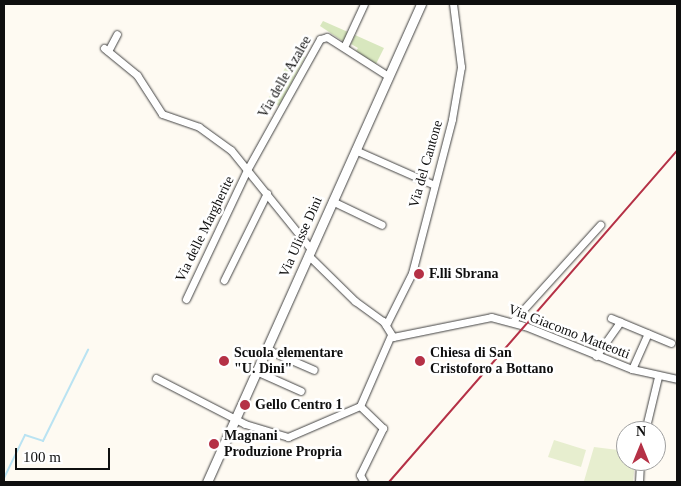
<!DOCTYPE html>
<html>
<head>
<meta charset="utf-8">
<style>
	body { margin:0 }
	#map { position:relative; width:681px; height:486px; overflow:hidden; background:#fefaf2; font-family:Georgia,serif }
	div>[style] { position:absolute }
	.green>* { inset:0; background:#d8e7be }
	.pitch>* { inset:0; background:#e7eecf }
	.stream>* { height:2px; margin:-1px; padding:0 1px; transform-origin:1px; border-radius:1px; background:#bae3f2 }
	.roads { filter:drop-shadow(0 0 1px #424242) drop-shadow(0 0 1px #424242) }
	.minor>* { height:7px; margin:-3.5px; padding:0 3.5px; transform-origin:3.5px; border-radius:3.5px; background:#fff }
	.tertiary>* { height:9px; margin:-4.5px; padding:0 4.5px; transform-origin:4.5px; border-radius:4.5px; background:#fff }
	.rail>* { height:2px; margin:-1px; padding:0 1px; transform-origin:1px; border-radius:1px; background:#b53146 }
	.dots>* { width:14px; height:14px; translate:-50% -50%; box-sizing:border-box; border:2px solid #fff; border-radius:50% }
	span { translate:-50% -50%; white-space:nowrap; text-align:center; line-height:1.15; -webkit-text-stroke:5px #fff; paint-order:stroke }
	.street-label { font-size:14px; color:#0f0f0f }
	.poi-label { font-size:14px; color:#0f0f0f; font-weight:700 }
	.left { translate:0 -50%; text-align:left }
	.frame { position:absolute; inset:0; border:5px solid #0f0f0f; pointer-events:none }
	.north { position:absolute; left:616px; top:421px; width:50px; height:50px; box-sizing:border-box; background:#fff; border:1px solid #9f9f9f; border-radius:50%; rotate:0deg; font-size:14px; font-weight:700; line-height:20px; text-align:center; color:#0f0f0f }
	.north::after { content:''; display:block; margin:auto; width:18px; height:22px; background:#b53146; clip-path:polygon(50% 0,100% 100%,50% 72%,0 100%) }
	.scale { position:absolute; left:15px; top:448px; width:95px; height:22px; box-sizing:border-box; border:2px solid #0f0f0f; border-top:0; padding-left:6px; font-size:15px; line-height:18px; white-space:nowrap; color:#0f0f0f; -webkit-text-stroke:4px #fff; paint-order:stroke }
</style>
</head>
<body>
<div id="map">
	<div class="green">
		<i style="clip-path:polygon(323px 21px,348px 32px,344px 42px,320px 26px)"></i>
		<i style="clip-path:polygon(355px 35px,384px 48px,376px 64px,356px 51px,358px 48px,351px 44px)"></i>
		<i style="clip-path:polygon(294px 52px,305px 57px,279px 106px,268px 99px)"></i>
	</div>
	<div class="pitch">
		<i style="clip-path:polygon(554px 440px,586px 450px,581px 467px,548px 457px)"></i>
		<i style="clip-path:polygon(594px 447px,626px 451px,626px 461px,635px 461px,633px 482px,584px 481px)"></i>
	</div>
	<div class="stream">
		<i style="left:4px;top:478px;width:48px;rotate:-64deg"></i>
		<i style="left:25px;top:435px;width:19px;rotate:18deg"></i>
		<i style="left:43px;top:441px;width:102px;rotate:-63.7deg"></i>
	</div>
	<div class="roads">
		<div class="minor">
			<i style="left:344px;top:47px;width:47px;rotate:-65.1deg"></i>
			<i style="left:104px;top:48px;width:43px;rotate:39.3deg"></i>
			<i style="left:137px;top:75px;width:46px;rotate:57.3deg"></i>
			<i style="left:162px;top:114px;width:39px;rotate:19deg"></i>
			<i style="left:199px;top:127px;width:39px;rotate:36deg"></i>
			<i style="left:231px;top:150px;width:127px;rotate:51.1deg"></i>
			<i style="left:108px;top:51px;width:19px;rotate:-62deg"></i>
			<i style="left:355px;top:150px;width:84px;rotate:23.8deg"></i>
			<i style="left:332px;top:201px;width:55px;rotate:25.6deg"></i>
			<i style="left:308px;top:255px;width:66px;rotate:44.4deg"></i>
			<i style="left:355px;top:301px;width:34px;rotate:36deg"></i>
			<i style="left:383px;top:321px;width:19px;rotate:58deg"></i>
			<i style="left:393px;top:337px;width:100px;rotate:-11.5deg"></i>
			<i style="left:491px;top:317px;width:35px;rotate:15deg"></i>
			<i style="left:525px;top:326px;width:115px;rotate:21.9deg"></i>
			<i style="left:632px;top:369px;width:46px;rotate:12.5deg"></i>
			<i style="left:224px;top:280px;width:97px;rotate:-63.7deg"></i>
			<i style="left:186px;top:299px;width:143px;rotate:-64.7deg"></i>
			<i style="left:247px;top:170px;width:150px;rotate:-60.9deg"></i>
			<i style="left:320px;top:39px;width:7px;rotate:-16deg"></i>
			<i style="left:327px;top:37px;width:72px;rotate:32.6deg"></i>
			<i style="left:611px;top:318px;width:65px;rotate:22.6deg"></i>
			<i style="left:513px;top:321px;width:130px;rotate:-47.8deg"></i>
			<i style="left:386px;top:325px;width:58px;rotate:-63.4deg"></i>
			<i style="left:412px;top:273px;width:159px;rotate:-75.4deg"></i>
			<i style="left:452px;top:119px;width:53px;rotate:-80.2deg"></i>
			<i style="left:461px;top:67px;width:64px;rotate:-97.2deg"></i>
			<i style="left:266px;top:349px;width:52px;rotate:23.6deg"></i>
			<i style="left:596px;top:356px;width:42px;rotate:-54.8deg"></i>
			<i style="left:632px;top:369px;width:39px;rotate:-66deg"></i>
			<i style="left:256px;top:371px;width:49px;rotate:24deg"></i>
			<i style="left:156px;top:378px;width:100px;rotate:27.3deg"></i>
			<i style="left:245px;top:424px;width:45px;rotate:16.8deg"></i>
			<i style="left:288px;top:437px;width:78px;rotate:-23.3deg"></i>
			<i style="left:360px;top:406px;width:77px;rotate:-66.4deg"></i>
			<i style="left:360px;top:406px;width:32px;rotate:44deg"></i>
			<i style="left:383px;top:428px;width:52px;rotate:116.1deg"></i>
			<i style="left:360px;top:475px;width:8px;rotate:60deg"></i>
			<i style="left:645px;top:431px;width:56px;rotate:-76.5deg"></i>
			<i style="left:639px;top:482px;width:21px;rotate:-87deg"></i>
		</div>
		<div class="tertiary">
			<i style="left:207px;top:482px;width:524px;rotate:-65.88deg"></i>
		</div>
	</div>
	<div class="rail">
		<i style="left:389px;top:482px;width:439px;rotate:-49deg"></i>
	</div>
	<div class="dots">
		<i style="left:419px;top:274px;background:#b53146"></i>
		<i style="left:224px;top:361px;background:#b53146"></i>
		<i style="left:420px;top:361px;background:#b53146"></i>
		<i style="left:245px;top:405px;background:#b53146"></i>
		<i style="left:214px;top:444px;background:#b53146"></i>
	</div>
	<div class="street-label">
		<span style="left:285px;top:77px;rotate:-60deg">Via delle Azalee</span>
		<span style="left:426px;top:164px;rotate:-74deg">Via del Cantone</span>
		<span style="left:205px;top:229px;rotate:-64deg">Via delle Margherite</span>
		<span style="left:301px;top:237px;rotate:-66deg">Via Ulisse Dini</span>
		<span style="left:569px;top:332px;rotate:21deg">Via Giacomo Matteotti</span>
	</div>
	<div class="poi-label">
		<span class="left" style="left:429px;top:274px">F.lli Sbrana</span>
		<span class="left" style="left:234px;top:361px">Scuola elementare<br>"U. Dini"</span>
		<span class="left" style="left:430px;top:361px">Chiesa di San<br>Cristoforo a Bottano</span>
		<span class="left" style="left:255px;top:405px">Gello Centro 1</span>
		<span class="left" style="left:224px;top:444px">Magnani<br>Produzione Propria</span>
	</div>
	<div class="frame"></div>
	<div class="north">N</div>
	<div class="scale">100 m</div>
</div>
</body>
</html>
